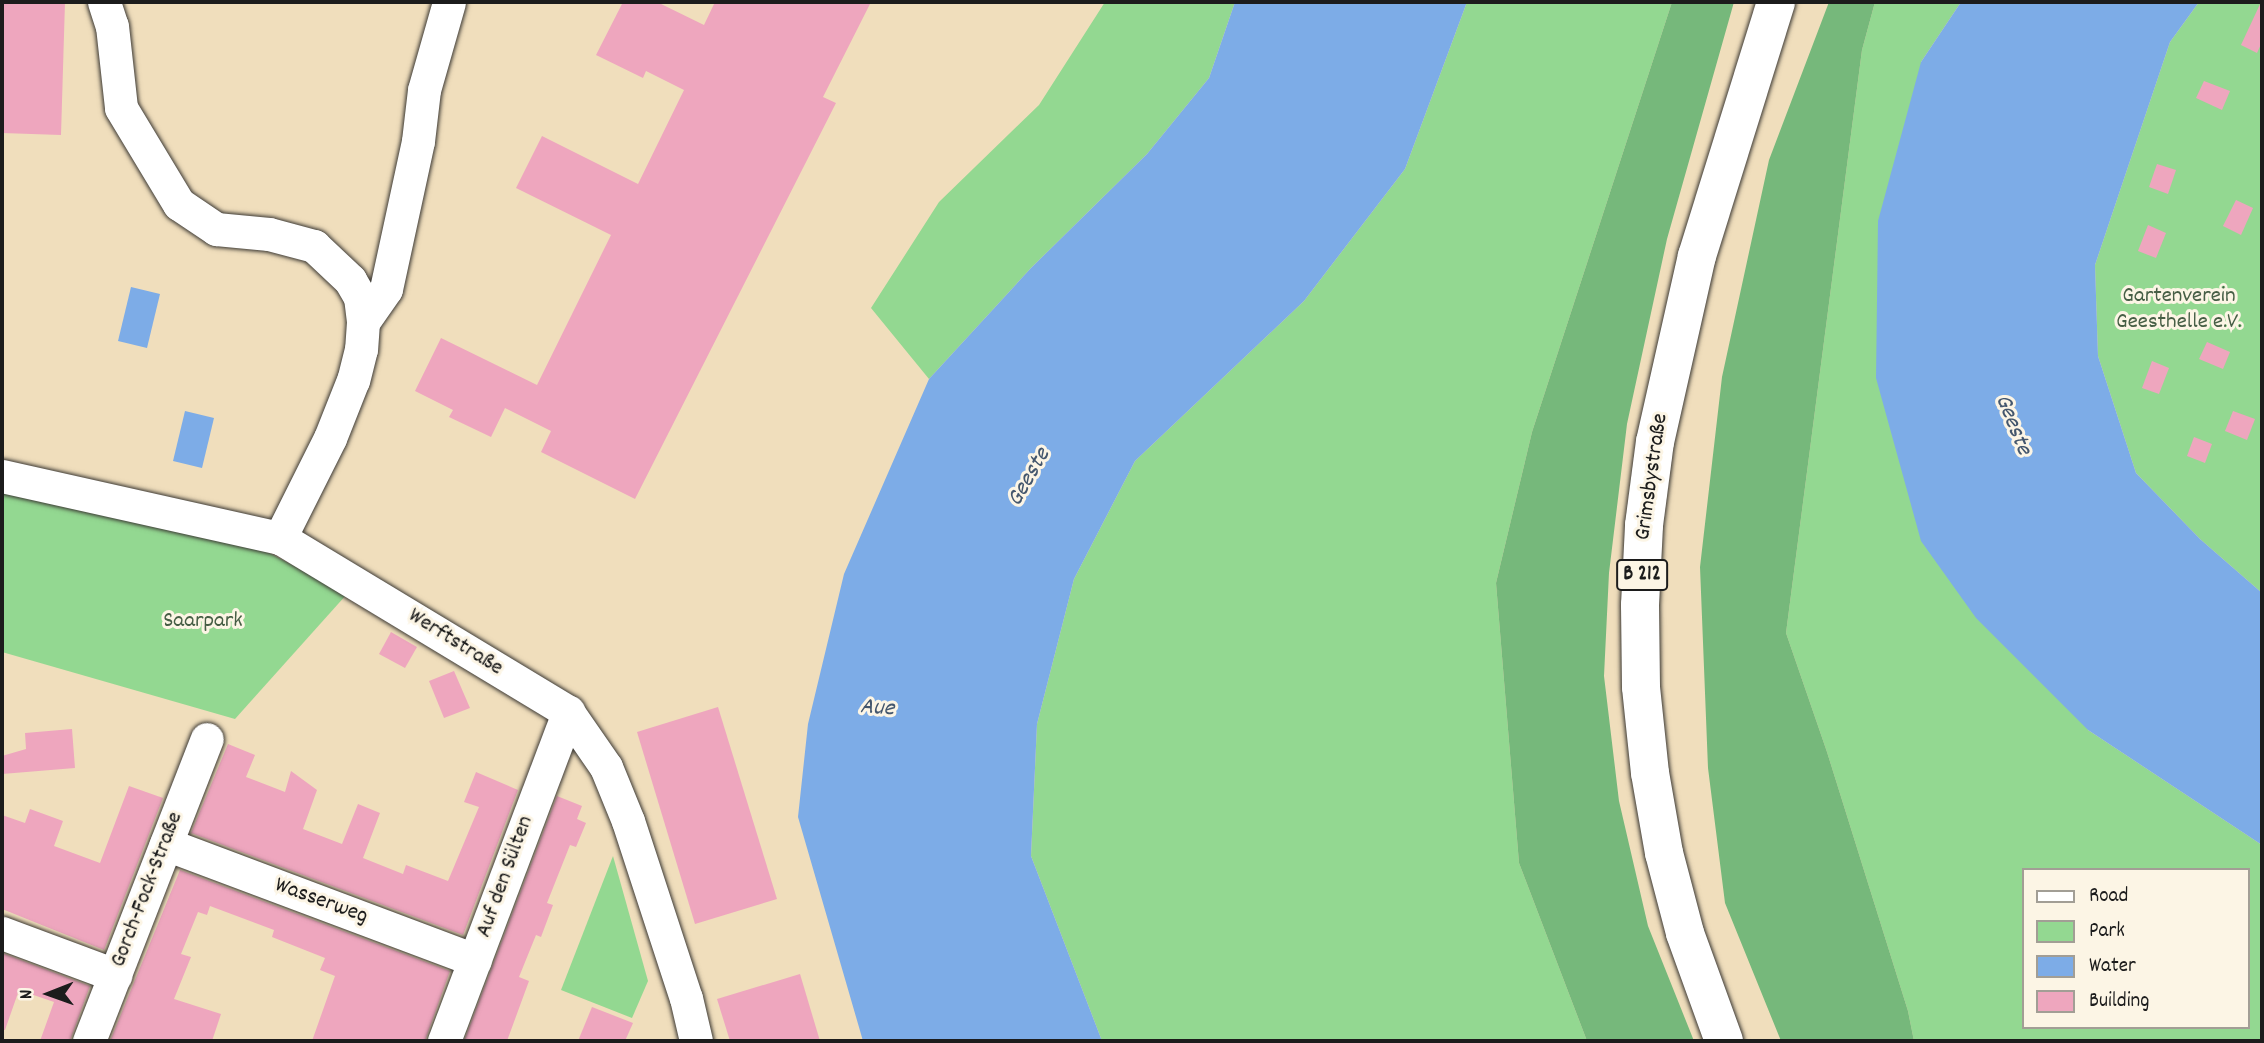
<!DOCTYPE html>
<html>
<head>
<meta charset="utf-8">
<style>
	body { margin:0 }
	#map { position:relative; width:2264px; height:1043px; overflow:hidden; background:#f0debc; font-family:Dekko,sans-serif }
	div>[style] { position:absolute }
	.green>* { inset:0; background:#93d891 }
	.forest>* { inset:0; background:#76b87b }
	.water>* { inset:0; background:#7dace7 }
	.building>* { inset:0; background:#eea6be }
	.roads { filter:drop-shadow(0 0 2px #3c3934) drop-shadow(0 0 2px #3c3934) }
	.minor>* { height:33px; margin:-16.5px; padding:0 16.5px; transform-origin:16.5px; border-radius:16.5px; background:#fff }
	.highway>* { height:38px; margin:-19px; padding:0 19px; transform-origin:19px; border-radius:19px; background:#fff }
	span { translate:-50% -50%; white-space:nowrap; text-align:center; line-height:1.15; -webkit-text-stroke:6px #fcf5e5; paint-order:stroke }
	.shield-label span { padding:2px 5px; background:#fcf5e5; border:2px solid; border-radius:5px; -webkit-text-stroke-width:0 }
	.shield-label { font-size:21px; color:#1c1c1c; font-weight:700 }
	.park-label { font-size:23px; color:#465e45 }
	.street-label { font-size:23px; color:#1c1c1c }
	.water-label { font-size:24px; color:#43566d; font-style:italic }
	.frame { position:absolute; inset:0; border:4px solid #1c1c1c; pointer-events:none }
	.legend { position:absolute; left:2022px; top:868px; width:228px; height:161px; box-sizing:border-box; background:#fcf5e5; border:2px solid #a29e95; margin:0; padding:9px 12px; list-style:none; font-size:21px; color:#1c1c1c }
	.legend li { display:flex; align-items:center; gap:14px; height:35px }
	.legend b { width:35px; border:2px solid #a29e95 }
	.north { position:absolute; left:14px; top:959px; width:70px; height:70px; -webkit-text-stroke:5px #fcf5e5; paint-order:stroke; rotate:269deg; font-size:19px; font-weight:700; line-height:28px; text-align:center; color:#1c1c1c }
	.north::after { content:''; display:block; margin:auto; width:24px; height:32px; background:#1c1c1c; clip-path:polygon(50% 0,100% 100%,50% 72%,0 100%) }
</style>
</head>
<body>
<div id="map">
	<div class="green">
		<i style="clip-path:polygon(1105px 2px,1235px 2px,1209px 78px,1147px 154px,1031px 268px,929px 379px,871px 308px,939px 202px,1039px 105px)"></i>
		<i style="clip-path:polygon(1467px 2px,1672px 2px,1532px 432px,1496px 583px,1519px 863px,1587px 1041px,1102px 1041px,1031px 856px,1037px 724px,1074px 579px,1135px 461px,1304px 301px,1405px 169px)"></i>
		<i style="clip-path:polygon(evenodd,1875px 2px,1961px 2px,1921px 62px,2088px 730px,2262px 845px,2262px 1041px,1914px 1041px,1908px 1011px,1827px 752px,1786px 633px,1862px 50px,1875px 2px,2024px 870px,2248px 870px,2248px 1027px,2024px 1027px,2024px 870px)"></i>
		<i style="clip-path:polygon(2199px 2px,2262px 2px,2262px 593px,2200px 539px,2136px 473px,2098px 356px,2095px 265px,2170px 42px)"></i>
		<i style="clip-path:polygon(2px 490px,260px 548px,347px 594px,235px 719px,2px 652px)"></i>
		<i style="clip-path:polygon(613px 856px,648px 981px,632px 1018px,561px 990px)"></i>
	</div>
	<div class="forest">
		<i style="clip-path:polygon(1672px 2px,1734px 2px,1667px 239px,1627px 424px,1609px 573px,1604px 676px,1619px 801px,1648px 926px,1694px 1041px,1587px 1041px,1519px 863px,1496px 583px,1532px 432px)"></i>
		<i style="clip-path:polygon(1829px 2px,1875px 2px,1862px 50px,1786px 633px,1827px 752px,1908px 1011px,1914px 1041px,1781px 1041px,1725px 903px,1708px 768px,1700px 567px,1722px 377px,1769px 160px)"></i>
	</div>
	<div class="water">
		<i style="clip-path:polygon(1235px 2px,1467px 2px,1405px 169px,1304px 301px,1135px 461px,1074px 579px,1037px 724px,1031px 856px,1102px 1041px,863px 1041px,798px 817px,808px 724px,844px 574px,929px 379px,1031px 268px,1147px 154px,1209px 78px)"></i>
		<i style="clip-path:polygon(1961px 2px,2199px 2px,2170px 42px,2095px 265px,2098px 356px,2136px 473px,2200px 539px,2262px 593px,2262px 845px,2088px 730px,1976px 618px,1921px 541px,1876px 378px,1878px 221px,1921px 62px)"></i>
		<i style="clip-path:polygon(131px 287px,160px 294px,147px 348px,118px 341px)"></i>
		<i style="clip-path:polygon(185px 411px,214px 418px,202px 468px,173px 461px)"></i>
	</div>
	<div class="building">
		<i style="clip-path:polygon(2px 2px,65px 2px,61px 135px,2px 133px)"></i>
		<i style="clip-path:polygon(623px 2px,657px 2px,704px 25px,715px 2px,871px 2px,823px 97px,836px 103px,635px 499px,541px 452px,551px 431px,505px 408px,491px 437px,449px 417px,453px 410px,415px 391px,441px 338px,537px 385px,611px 235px,516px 188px,542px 136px,638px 184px,684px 90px,646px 71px,643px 78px,596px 55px)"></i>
		<i style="clip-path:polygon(2261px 2px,2262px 42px,2257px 53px,2241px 45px)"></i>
		<i style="clip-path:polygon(2204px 81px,2230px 91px,2222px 110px,2196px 98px)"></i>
		<i style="clip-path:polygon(2157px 164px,2176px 170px,2168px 194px,2149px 187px)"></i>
		<i style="clip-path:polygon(2236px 200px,2253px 208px,2241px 235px,2223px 226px)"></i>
		<i style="clip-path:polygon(2148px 225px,2166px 233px,2156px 258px,2138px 251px)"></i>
		<i style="clip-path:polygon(2207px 342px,2230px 352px,2223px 369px,2199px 359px)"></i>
		<i style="clip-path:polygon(2152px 361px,2169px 368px,2159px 394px,2142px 388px)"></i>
		<i style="clip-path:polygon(2233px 411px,2255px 419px,2247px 440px,2225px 431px)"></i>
		<i style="clip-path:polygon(2194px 437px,2212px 444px,2205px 463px,2187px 456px)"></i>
		<i style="clip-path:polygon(391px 632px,417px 647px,405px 668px,379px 654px)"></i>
		<i style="clip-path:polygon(454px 671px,470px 708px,444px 718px,429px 681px)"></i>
		<i style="clip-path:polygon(718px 707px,777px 899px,695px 924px,637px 732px)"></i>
		<i style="clip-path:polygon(72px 729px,75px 768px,2px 774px,2px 756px,26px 749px,25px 733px)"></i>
		<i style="clip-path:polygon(228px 744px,255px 755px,246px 777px,285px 792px,291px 771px,317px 790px,303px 829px,342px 844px,358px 804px,380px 813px,363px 858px,403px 874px,406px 865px,448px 881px,479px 807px,464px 802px,476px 772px,518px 790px,463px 935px,191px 833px)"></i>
		<i style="clip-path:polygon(129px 786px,163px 798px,104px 950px,2px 909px,2px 815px,25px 823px,30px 809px,63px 821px,54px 846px,100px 863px)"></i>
		<i style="clip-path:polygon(557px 796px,582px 806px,577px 819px,586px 823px,576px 847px,570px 845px,547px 903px,553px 905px,541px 937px,536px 935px,519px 977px,529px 981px,507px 1041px,464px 1041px)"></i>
		<i style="clip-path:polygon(180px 870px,450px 971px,425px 1041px,312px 1041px,335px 976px,320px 970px,325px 958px,272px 937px,274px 930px,210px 906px,207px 915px,198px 912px,181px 954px,191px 957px,174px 999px,221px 1014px,212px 1041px,110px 1041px)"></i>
		<i style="clip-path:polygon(2px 953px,90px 986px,70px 1041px,40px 1041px,54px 1002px,19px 990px,5px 1030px,2px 1030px)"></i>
		<i style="clip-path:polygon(800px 974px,820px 1041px,730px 1041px,717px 999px)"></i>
		<i style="clip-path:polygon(592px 1007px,633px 1023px,625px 1041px,578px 1041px)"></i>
	</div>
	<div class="roads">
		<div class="minor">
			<i style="left:104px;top:2px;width:25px;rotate:72deg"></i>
			<i style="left:112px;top:26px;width:82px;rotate:83.7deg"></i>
			<i style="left:121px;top:108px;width:112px;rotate:58.9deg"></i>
			<i style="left:179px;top:204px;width:45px;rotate:34deg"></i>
			<i style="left:216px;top:229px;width:53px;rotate:5.4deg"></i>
			<i style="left:269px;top:234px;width:47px;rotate:14.9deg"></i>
			<i style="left:314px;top:246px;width:50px;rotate:43.4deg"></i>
			<i style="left:350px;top:280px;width:20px;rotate:60deg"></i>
			<i style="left:360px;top:297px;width:25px;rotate:83deg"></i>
			<i style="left:363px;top:322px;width:27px;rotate:94deg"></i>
			<i style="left:361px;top:349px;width:32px;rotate:104deg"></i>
			<i style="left:353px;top:380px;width:62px;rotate:111.6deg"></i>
			<i style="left:330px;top:438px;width:112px;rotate:116.6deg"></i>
			<i style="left:363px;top:322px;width:40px;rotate:-55.1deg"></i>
			<i style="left:386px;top:289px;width:151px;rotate:-77.8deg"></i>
			<i style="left:418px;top:141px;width:51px;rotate:-83.3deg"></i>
			<i style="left:424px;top:90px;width:91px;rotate:-74.1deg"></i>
			<i style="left:2px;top:476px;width:285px;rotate:12.6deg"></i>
			<i style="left:280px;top:538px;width:336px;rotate:31.1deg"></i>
			<i style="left:568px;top:712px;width:67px;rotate:55.4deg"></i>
			<i style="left:606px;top:767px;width:58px;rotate:67.8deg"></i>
			<i style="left:628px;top:821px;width:186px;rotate:71.9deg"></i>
			<i style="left:686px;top:998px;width:44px;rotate:76.9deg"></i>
			<i style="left:166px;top:844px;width:330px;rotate:20.6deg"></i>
			<i style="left:2px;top:933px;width:121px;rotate:20.4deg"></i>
			<i style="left:89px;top:1041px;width:324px;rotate:-68.7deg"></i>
			<i style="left:444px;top:1041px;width:352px;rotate:-69.3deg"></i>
		</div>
		<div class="highway">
			<i style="left:1724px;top:1041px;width:115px;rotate:-109.9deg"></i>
			<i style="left:1685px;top:933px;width:83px;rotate:-104.7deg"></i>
			<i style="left:1664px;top:853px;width:81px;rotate:-99.9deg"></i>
			<i style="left:1650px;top:773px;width:86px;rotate:-96deg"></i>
			<i style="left:1641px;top:687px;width:82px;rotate:-90.7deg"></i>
			<i style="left:1640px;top:605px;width:80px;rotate:-87.1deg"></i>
			<i style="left:1644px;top:525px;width:84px;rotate:-82.5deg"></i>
			<i style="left:1655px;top:442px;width:191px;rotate:-77.3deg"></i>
			<i style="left:1697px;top:256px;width:266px;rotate:-72.7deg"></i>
		</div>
	</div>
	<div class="shield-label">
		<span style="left:1642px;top:575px">B 212</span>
	</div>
	<div class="park-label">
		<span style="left:2179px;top:310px">Gartenverein<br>Geesthelle e.V.</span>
		<span style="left:203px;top:622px">Saarpark</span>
	</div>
	<div class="street-label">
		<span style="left:1653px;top:477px;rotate:-82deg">Grimsbystraße</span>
		<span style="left:455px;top:643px;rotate:32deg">Werftstraße</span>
		<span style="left:506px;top:877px;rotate:-70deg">Auf den Sülten</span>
		<span style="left:148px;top:890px;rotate:-69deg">Gorch-Fock-Straße</span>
		<span style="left:321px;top:902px;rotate:20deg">Wasserweg</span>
	</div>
	<div class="water-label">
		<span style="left:2012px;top:425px;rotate:68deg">Geeste</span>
		<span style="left:1030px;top:478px;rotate:-60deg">Geeste</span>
		<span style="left:877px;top:709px;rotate:4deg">Aue</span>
	</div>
	<div class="frame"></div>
	<ul class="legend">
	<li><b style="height:9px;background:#fff"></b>Road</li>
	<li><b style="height:19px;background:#93d891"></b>Park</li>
	<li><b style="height:19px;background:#7dace7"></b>Water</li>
	<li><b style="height:19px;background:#eea6be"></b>Building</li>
	</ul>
	<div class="north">N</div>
</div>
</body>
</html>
